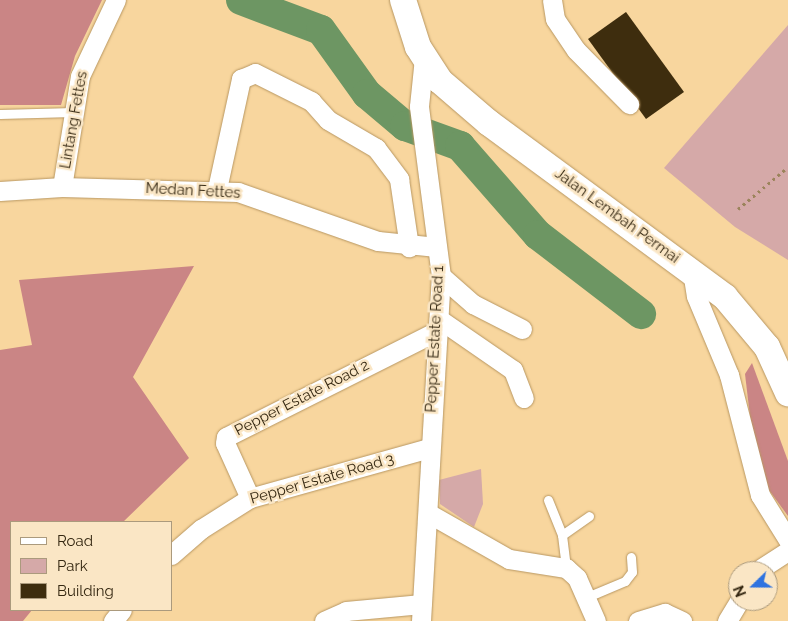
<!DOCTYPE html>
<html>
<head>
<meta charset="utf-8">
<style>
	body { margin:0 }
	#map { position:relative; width:788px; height:621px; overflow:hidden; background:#f8d69e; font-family:Raleway,sans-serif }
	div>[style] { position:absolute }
	.green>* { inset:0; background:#d5a9a8 }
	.forest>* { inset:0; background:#ca8585 }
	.river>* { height:30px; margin:-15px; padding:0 15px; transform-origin:15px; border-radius:15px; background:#6d9663 }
	.building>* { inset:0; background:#3e2d0e }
	.path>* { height:3px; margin-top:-1.5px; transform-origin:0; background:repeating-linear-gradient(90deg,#9b835b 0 2.5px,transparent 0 6.5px) }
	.roads { filter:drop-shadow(0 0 1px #b89762) drop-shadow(0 0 1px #b89762) }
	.lane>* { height:9px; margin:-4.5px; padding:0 4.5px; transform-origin:4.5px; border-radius:4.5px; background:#fff }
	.street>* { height:19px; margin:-9.5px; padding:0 9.5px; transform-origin:9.5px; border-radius:9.5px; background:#fff }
	.secondary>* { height:26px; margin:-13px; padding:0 13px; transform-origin:13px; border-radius:13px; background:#fff }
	span { translate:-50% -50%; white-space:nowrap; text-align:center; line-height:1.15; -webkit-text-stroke:5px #fae6c5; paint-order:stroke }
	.street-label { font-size:15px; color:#342711 }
	.legend { position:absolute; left:10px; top:521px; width:162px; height:90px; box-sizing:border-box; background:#fae6c5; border:1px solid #ab9a7d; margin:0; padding:6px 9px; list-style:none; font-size:15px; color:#342711 }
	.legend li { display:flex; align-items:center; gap:10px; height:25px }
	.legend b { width:25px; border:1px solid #ab9a7d }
	.north { position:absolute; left:728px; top:561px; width:50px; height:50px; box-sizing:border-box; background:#fae6c5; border:1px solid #ab9a7d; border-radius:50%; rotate:248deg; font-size:14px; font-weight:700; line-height:20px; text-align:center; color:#342711 }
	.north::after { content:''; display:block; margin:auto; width:18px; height:22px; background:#2e73e0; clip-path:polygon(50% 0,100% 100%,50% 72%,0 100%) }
</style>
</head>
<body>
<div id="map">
	<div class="green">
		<i style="clip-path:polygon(788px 25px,788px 260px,735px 227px,664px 168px)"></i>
		<i style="clip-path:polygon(481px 469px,483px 504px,474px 527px,440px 504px,439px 480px)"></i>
	</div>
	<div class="forest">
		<i style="clip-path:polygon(0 0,102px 0,75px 56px,61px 105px,0 105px)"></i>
		<i style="clip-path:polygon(194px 266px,133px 377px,189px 458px,123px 522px,11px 522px,11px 610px,32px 610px,23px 621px,0 621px,0 350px,32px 345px,19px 280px)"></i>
		<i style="clip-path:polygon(752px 363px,788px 461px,788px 516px,766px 486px,753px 442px,745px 374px)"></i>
	</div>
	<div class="river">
		<i style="left:241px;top:0;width:85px;rotate:20.6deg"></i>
		<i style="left:321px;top:30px;width:79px;rotate:54.3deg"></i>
		<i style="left:367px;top:94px;width:50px;rotate:40.1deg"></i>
		<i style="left:405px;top:126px;width:59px;rotate:20deg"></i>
		<i style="left:460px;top:146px;width:118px;rotate:48.8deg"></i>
		<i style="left:538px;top:235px;width:130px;rotate:37.5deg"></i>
	</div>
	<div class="building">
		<i style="clip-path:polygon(626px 12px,684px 92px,646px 119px,588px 39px)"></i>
	</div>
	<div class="path">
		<i style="left:738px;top:209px;width:65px;rotate:-40deg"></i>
	</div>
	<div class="roads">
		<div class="lane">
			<i style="left:0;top:114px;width:73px;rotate:-1.6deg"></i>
			<i style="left:548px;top:500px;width:38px;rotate:68deg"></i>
			<i style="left:562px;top:535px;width:33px;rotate:83deg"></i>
			<i style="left:562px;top:535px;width:33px;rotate:-35deg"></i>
			<i style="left:587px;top:597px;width:41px;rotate:-22.8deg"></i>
			<i style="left:625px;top:581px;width:11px;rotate:-52deg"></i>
			<i style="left:632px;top:572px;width:15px;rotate:-94deg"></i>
		</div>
		<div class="street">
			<i style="left:552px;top:0;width:19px;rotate:81deg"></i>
			<i style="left:555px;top:19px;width:37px;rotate:56deg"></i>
			<i style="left:576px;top:50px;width:76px;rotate:45.5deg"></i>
			<i style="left:62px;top:187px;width:112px;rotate:-80.8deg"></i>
			<i style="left:80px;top:76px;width:84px;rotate:-64.7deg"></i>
			<i style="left:217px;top:189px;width:113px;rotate:-77.7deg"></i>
			<i style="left:241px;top:79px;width:15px;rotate:-23deg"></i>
			<i style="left:255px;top:73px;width:63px;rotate:26.6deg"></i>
			<i style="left:311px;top:101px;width:25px;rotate:48deg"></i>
			<i style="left:328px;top:120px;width:56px;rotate:30.3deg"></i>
			<i style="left:376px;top:148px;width:39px;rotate:53deg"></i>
			<i style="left:399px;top:179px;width:69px;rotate:81.6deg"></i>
			<i style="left:0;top:191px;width:62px;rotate:-3.7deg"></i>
			<i style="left:62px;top:187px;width:176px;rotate:1.6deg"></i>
			<i style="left:238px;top:192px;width:148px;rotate:19.3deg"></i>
			<i style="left:378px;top:241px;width:59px;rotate:5.8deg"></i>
			<i style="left:692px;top:271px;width:25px;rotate:81deg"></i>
			<i style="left:696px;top:296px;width:86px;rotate:67.3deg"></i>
			<i style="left:729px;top:375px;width:124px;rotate:75.5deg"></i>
			<i style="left:760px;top:495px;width:53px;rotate:58.1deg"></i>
			<i style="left:441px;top:276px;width:43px;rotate:41.2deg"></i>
			<i style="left:473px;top:304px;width:55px;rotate:27deg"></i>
			<i style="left:439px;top:319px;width:90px;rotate:34.6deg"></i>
			<i style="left:513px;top:370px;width:30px;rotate:69deg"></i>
			<i style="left:250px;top:498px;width:60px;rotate:-114.4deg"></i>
			<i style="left:225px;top:443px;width:6px;rotate:-81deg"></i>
			<i style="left:226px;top:437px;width:236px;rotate:-26.7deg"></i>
			<i style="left:428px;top:513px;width:93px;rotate:29.6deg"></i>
			<i style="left:509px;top:559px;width:58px;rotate:9deg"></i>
			<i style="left:566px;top:568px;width:15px;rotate:42deg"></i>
			<i style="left:577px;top:578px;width:47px;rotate:66.2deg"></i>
			<i style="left:171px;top:555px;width:40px;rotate:-41deg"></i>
			<i style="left:201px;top:529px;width:58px;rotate:-32.3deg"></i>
			<i style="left:250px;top:498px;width:186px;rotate:-15.6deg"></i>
			<i style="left:757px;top:571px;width:37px;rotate:-33deg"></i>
			<i style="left:113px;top:621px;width:14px;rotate:-51deg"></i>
			<i style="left:324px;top:621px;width:24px;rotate:-24deg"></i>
			<i style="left:346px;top:611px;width:76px;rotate:-5.3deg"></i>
			<i style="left:421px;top:621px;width:346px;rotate:-86.7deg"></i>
			<i style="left:441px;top:276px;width:171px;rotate:-97.4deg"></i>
			<i style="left:419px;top:106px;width:48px;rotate:-84.1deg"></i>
			<i style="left:638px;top:621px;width:28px;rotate:-17deg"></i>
			<i style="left:665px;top:613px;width:19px;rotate:25deg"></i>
			<i style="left:727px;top:621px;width:23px;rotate:-59deg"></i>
		</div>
		<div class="secondary">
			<i style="left:403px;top:0;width:49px;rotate:72.3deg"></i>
			<i style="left:418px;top:47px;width:40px;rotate:57.1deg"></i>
			<i style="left:440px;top:81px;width:65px;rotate:40.6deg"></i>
			<i style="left:489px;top:123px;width:293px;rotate:36.4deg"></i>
			<i style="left:725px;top:297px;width:65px;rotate:50deg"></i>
			<i style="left:767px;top:347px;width:51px;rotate:65.5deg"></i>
		</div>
	</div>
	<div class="street-label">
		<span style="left:74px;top:120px;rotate:-80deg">Lintang Fettes</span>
		<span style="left:193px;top:191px;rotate:3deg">Medan Fettes</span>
		<span style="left:617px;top:216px;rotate:36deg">Jalan Lembah Permai</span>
		<span style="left:435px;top:339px;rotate:-87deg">Pepper Estate Road 1</span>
		<span style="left:302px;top:398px;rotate:-27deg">Pepper Estate Road 2</span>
		<span style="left:322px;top:479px;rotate:-16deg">Pepper Estate Road 3</span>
	</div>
	<ul class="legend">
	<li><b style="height:6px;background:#fff"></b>Road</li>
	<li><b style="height:14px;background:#d5a9a8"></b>Park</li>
	<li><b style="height:14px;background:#3e2d0e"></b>Building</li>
	</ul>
	<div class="north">N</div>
</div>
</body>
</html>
